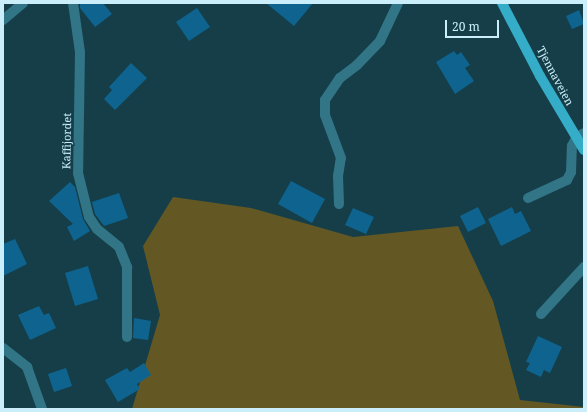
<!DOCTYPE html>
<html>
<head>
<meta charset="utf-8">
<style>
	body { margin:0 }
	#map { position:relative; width:587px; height:412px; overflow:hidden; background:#153e49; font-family:"Noto Serif",serif }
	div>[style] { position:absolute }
	.green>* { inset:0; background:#635824 }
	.building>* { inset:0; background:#0e648f }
	.minor>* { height:10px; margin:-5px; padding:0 5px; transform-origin:5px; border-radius:5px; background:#327586 }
	.major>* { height:10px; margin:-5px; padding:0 5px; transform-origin:5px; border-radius:5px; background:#35acc8 }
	span { translate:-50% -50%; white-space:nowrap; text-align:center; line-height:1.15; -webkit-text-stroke:3px #153e49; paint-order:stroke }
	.street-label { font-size:11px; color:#caeffa }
	.frame { position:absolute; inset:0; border:4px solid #caeffa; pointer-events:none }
	.scale { position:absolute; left:445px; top:20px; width:54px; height:18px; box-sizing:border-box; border:2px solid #caeffa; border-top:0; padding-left:5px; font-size:12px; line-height:14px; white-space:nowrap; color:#caeffa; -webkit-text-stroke:3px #153e49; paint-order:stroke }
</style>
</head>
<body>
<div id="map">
	<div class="green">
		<i style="clip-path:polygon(173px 197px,251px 208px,353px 237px,458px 226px,493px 301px,520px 400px,584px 407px,584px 409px,132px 409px,160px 315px,143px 246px)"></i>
	</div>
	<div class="building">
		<i style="clip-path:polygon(80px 3px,103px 3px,112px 14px,95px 27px,80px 8px)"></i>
		<i style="clip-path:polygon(266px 3px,313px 3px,294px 26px)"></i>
		<i style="clip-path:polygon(197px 8px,210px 27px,189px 41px,176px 22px)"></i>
		<i style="clip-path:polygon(579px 10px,584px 24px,572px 29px,566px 16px)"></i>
		<i style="clip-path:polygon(454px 51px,457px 55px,461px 52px,470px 65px,465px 68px,474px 81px,455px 94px,436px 62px)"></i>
		<i style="clip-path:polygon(131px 63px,147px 78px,115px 110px,104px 99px,112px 90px,109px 87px)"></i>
		<i style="clip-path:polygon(291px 181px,325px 199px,312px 223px,278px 204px)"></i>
		<i style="clip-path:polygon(70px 182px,75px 187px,83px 219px,90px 231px,74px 241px,67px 227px,73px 224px,49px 201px)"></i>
		<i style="clip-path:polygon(119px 193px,128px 218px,104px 226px,95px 214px,92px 202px)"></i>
		<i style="clip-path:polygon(478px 207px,486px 223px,468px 232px,460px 216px)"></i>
		<i style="clip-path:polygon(512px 207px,515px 214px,521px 211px,531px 231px,501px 246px,488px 219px)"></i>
		<i style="clip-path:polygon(353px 208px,374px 217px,366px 234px,345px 225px)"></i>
		<i style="clip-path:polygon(15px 239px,27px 264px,3px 276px,3px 244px)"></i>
		<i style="clip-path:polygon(88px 266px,98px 299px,75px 306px,65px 273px)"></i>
		<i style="clip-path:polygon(39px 306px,44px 315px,49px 313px,56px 328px,30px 340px,18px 315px)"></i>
		<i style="clip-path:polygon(134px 318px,151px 321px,148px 340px,133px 338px)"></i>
		<i style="clip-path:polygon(538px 336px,562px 347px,550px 373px,544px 370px,541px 377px,526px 370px,530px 363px,526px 362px)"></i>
		<i style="clip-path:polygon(144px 363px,151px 375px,137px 384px,140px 389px,118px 402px,105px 380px,127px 368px,130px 372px)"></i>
		<i style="clip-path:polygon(66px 368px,72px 386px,54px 392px,48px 374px)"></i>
	</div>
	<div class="minor">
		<i style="left:73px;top:3px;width:49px;rotate:81.9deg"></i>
		<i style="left:80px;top:52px;width:121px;rotate:90.9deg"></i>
		<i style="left:78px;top:173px;width:45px;rotate:76deg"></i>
		<i style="left:89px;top:217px;width:14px;rotate:56deg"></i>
		<i style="left:97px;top:229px;width:28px;rotate:39deg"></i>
		<i style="left:119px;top:247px;width:22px;rotate:68deg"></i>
		<i style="left:127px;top:267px;width:70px;rotate:90deg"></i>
		<i style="left:3px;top:20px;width:26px;rotate:-40deg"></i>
		<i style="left:528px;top:198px;width:43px;rotate:-24.8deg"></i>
		<i style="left:567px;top:180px;width:9px;rotate:-63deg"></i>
		<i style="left:571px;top:172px;width:26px;rotate:-88deg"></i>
		<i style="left:572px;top:146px;width:9px;rotate:-63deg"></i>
		<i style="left:576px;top:138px;width:9px;rotate:-32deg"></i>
		<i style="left:339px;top:204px;width:28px;rotate:-92deg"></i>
		<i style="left:338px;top:176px;width:18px;rotate:-81deg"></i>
		<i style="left:341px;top:158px;width:46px;rotate:-110.4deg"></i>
		<i style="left:325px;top:115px;width:15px;rotate:-90deg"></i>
		<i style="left:325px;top:100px;width:27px;rotate:-56deg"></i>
		<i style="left:340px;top:78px;width:21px;rotate:-37deg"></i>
		<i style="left:357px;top:65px;width:33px;rotate:-46deg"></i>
		<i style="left:380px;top:41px;width:42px;rotate:-64.7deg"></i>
		<i style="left:541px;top:314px;width:64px;rotate:-47.5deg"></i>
		<i style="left:3px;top:348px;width:31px;rotate:38deg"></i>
		<i style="left:27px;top:367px;width:45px;rotate:70.3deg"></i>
	</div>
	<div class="major">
		<i style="left:502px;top:3px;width:82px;rotate:62.5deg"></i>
		<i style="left:540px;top:76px;width:86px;rotate:59.3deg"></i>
	</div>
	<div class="street-label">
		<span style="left:555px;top:76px;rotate:62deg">Tjennaveien</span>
		<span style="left:67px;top:141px;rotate:-89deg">Kaffijordet</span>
	</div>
	<div class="frame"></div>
	<div class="scale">20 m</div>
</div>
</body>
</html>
